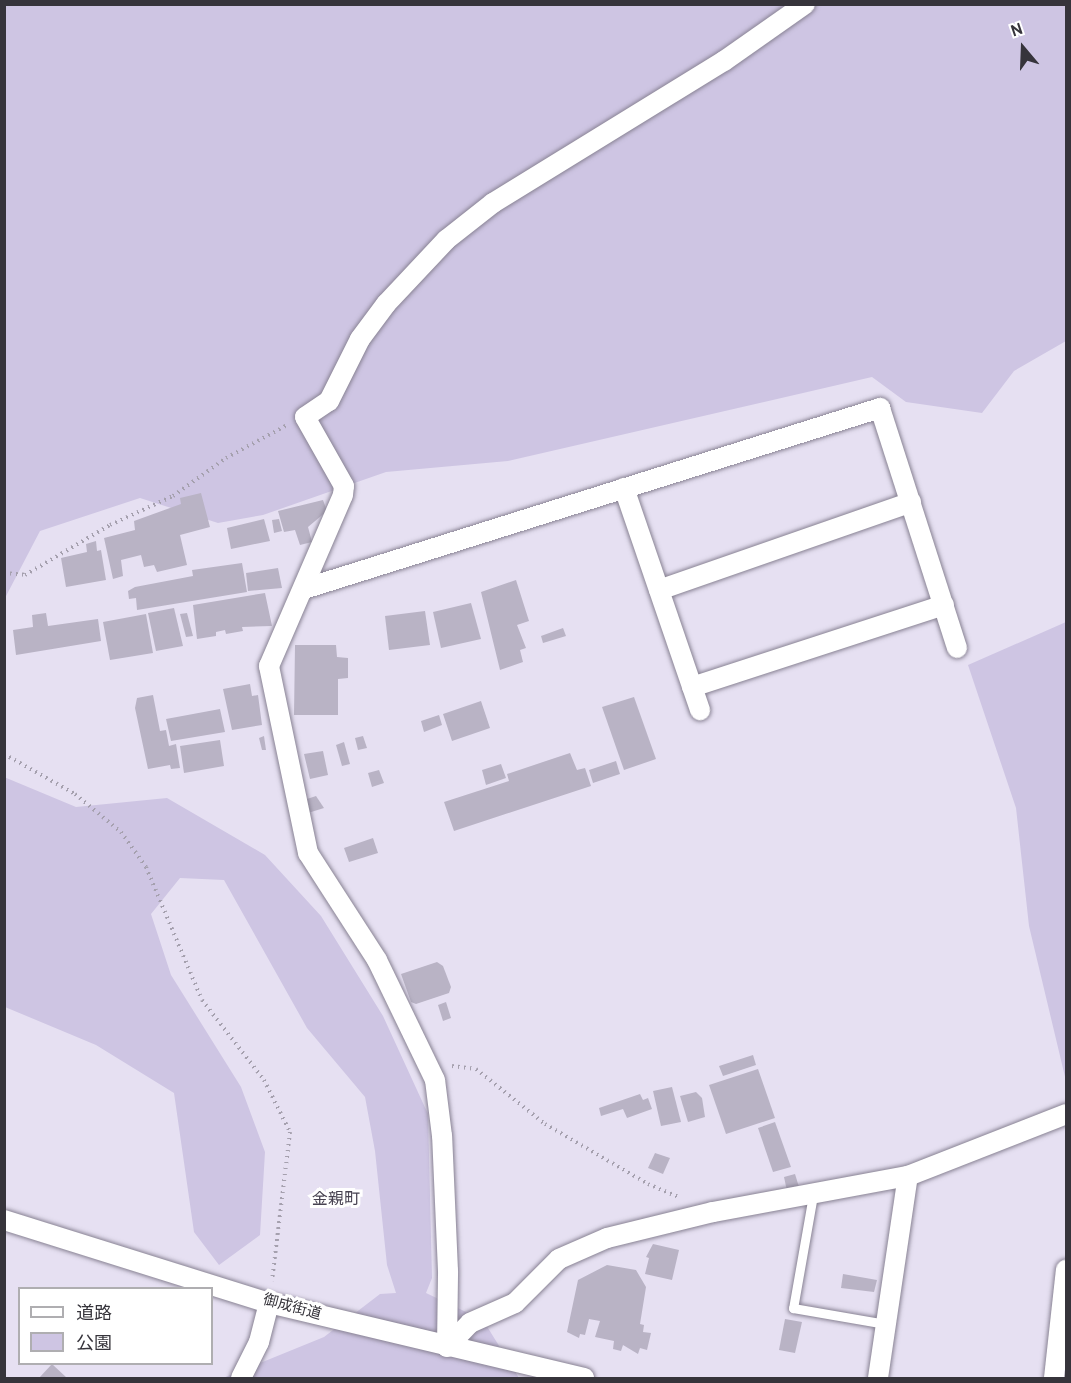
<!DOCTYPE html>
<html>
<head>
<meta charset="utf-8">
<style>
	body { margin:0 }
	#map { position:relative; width:1071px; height:1383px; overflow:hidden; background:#e6e0f2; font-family:Overpass,"Noto Sans JP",sans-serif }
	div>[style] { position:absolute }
	.green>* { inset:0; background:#cec5e3 }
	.building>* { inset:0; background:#b9b3c5 }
	.path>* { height:4px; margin-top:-2px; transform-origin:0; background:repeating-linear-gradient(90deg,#a5a0ae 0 1.5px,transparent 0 6px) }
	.roads { filter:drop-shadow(0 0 2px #888293) drop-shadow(0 0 2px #888293) }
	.lane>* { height:9px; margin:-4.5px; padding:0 4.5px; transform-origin:4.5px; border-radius:4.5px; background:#fff }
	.street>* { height:20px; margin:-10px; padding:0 10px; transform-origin:10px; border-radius:10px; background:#fff }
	span { translate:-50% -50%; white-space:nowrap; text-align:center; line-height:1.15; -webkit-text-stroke:6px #fff; paint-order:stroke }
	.street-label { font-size:15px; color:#36343b }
	.neighbourhood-label { font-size:16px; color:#474251 }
	.frame { position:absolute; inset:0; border:6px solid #36343b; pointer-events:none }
	.legend { position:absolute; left:18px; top:1287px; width:195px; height:78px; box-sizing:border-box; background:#fff; border:2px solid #afaeb1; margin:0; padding:8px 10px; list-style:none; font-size:18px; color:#36343b }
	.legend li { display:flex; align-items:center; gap:12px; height:30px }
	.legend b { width:30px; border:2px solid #afaeb1 }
	.north { position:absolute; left:993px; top:18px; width:60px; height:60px; -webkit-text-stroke:4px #fff; paint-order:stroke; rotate:341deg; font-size:16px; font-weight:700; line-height:24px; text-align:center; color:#36343b }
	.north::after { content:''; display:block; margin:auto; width:21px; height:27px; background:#36343b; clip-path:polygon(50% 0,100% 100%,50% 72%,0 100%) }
</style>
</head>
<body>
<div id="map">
	<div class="green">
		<i style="clip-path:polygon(5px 5px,1066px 5px,1066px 341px,1014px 371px,982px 413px,906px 402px,872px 377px,508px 461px,386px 472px,263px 515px,218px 523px,140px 498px,40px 531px,5px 598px)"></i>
		<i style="clip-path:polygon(1066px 622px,1066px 1081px,1029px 926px,1016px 808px,968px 665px)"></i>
		<i style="clip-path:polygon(4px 777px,76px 807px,167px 798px,265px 855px,321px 916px,383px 1016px,428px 1114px,432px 1278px,426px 1293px,483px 1320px,519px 1378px,223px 1378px,324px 1337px,380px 1294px,396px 1293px,387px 1265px,375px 1151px,365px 1097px,307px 1028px,224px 880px,180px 878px,151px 914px,171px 975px,241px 1087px,265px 1152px,260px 1235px,219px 1265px,194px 1232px,174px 1093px,96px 1045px,5px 1007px)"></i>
	</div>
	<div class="building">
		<i style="clip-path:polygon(201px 493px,210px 527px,180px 535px,187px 565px,157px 572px,154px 565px,144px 567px,141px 555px,121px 560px,123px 576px,113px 579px,104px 538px,135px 530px,134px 521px,181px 504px,180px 498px)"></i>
		<i style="clip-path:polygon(323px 500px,327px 511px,308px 527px,312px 542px,300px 545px,295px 530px,284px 532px,278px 511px)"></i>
		<i style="clip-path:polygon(264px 519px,270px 541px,231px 549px,227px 528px)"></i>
		<i style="clip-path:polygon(279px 519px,282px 531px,274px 533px,272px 520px)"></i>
		<i style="clip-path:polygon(96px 541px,97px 551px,101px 550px,106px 580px,66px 587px,61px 558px,87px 552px,86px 544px)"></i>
		<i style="clip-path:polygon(242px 563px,247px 592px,137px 610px,136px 598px,129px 599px,128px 591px,135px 587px,193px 576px,192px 570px)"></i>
		<i style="clip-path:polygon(278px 568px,282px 588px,248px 591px,246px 573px)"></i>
		<i style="clip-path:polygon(516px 580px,529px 621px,517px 625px,526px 648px,520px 650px,523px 662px,500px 670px,481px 592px)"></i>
		<i style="clip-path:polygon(265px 593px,272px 626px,242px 627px,243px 631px,226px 634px,225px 630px,216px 632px,216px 636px,197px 639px,193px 605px)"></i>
		<i style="clip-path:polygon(471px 603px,481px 639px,441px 648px,433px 612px)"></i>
		<i style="clip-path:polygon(174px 608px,183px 646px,156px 651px,148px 613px)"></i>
		<i style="clip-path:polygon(425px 611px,430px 645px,389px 650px,385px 616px)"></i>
		<i style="clip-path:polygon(46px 613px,48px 626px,98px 619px,101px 641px,16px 655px,13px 630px,33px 627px,32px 615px)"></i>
		<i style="clip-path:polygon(187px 613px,193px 636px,186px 637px,180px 614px)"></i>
		<i style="clip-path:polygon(146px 614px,153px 653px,110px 660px,103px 622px)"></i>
		<i style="clip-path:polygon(563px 628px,566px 636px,543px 643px,541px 636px)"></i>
		<i style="clip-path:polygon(295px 645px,336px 645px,337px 657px,348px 658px,348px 678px,338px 679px,338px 715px,294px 715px)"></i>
		<i style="clip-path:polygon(250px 684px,252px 696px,258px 695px,262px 725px,232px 730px,223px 689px)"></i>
		<i style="clip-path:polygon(153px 695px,160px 731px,166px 730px,169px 746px,176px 744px,180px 768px,171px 769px,170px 765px,148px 769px,135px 708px,137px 698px)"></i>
		<i style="clip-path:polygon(634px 697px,656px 759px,624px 770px,602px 707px)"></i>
		<i style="clip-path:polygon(481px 701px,490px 728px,452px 741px,443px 714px)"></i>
		<i style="clip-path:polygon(220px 709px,225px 732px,171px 741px,166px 719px)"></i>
		<i style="clip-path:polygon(439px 715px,442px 725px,424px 732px,421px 721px)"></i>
		<i style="clip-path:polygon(264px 736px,266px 750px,262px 750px,259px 738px)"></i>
		<i style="clip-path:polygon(363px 736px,367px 748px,358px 750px,355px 738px)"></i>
		<i style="clip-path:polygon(220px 740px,224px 766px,184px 773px,180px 746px)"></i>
		<i style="clip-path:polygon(344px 742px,350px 764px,342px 766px,336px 745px)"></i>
		<i style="clip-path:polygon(323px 751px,328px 775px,310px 779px,304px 754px)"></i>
		<i style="clip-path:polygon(570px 753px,577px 770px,585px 768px,591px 786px,454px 831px,444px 802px,509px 781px,507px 774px)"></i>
		<i style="clip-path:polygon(616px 761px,620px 774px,593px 783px,589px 770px)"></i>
		<i style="clip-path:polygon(501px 764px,506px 778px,486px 785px,482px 770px)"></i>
		<i style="clip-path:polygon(379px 770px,384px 783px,372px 787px,368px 773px)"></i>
		<i style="clip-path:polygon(316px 796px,324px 808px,308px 813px,304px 800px)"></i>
		<i style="clip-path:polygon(373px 838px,378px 853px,349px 862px,344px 848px)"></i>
		<i style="clip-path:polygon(437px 962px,443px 966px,451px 987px,449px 993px,416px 1004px,411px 1002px,401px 974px)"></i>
		<i style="clip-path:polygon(446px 1002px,451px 1018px,443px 1021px,438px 1005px)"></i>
		<i style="clip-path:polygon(753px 1055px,756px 1065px,723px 1076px,719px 1066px)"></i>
		<i style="clip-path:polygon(758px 1069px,775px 1118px,726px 1134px,709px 1085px)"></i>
		<i style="clip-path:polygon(672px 1087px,681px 1122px,661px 1126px,653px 1091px)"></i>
		<i style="clip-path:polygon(696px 1092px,702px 1098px,705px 1117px,688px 1122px,680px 1096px)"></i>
		<i style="clip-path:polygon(640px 1094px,643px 1100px,648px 1098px,652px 1109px,627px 1118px,623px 1109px,601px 1116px,599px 1108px)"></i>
		<i style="clip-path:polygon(775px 1122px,791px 1167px,773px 1172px,758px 1128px)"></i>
		<i style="clip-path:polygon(655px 1153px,670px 1158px,663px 1174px,648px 1168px)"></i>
		<i style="clip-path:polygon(795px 1174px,799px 1187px,787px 1191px,784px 1177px)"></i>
		<i style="clip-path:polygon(653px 1244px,679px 1250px,672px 1280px,645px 1274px,649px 1258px,646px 1257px)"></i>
		<i style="clip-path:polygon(607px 1265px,636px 1270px,646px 1287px,640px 1324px,644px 1325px,643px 1332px,651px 1333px,647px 1350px,640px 1348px,638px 1354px,623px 1345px,621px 1351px,613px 1349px,614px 1341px,595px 1337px,600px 1321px,589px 1319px,585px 1335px,580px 1334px,579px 1338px,567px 1332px,578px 1280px)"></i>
		<i style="clip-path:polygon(843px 1274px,877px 1280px,874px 1292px,841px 1288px)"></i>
		<i style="clip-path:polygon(785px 1319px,802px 1322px,795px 1353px,779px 1350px)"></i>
		<i style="clip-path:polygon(52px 1364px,67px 1378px,39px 1378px)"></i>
	</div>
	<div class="path">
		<i style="left:4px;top:573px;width:21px;rotate:5deg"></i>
		<i style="left:25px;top:575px;width:99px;rotate:-30.5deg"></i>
		<i style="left:110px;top:525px;width:69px;rotate:-24.7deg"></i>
		<i style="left:173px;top:496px;width:65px;rotate:-35.6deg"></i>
		<i style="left:226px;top:458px;width:69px;rotate:-28.4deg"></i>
		<i style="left:4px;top:754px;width:81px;rotate:29.4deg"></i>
		<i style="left:75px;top:794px;width:60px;rotate:39.6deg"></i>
		<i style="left:121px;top:832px;width:43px;rotate:54.5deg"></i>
		<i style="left:146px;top:867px;width:144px;rotate:67.2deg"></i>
		<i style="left:202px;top:1000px;width:101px;rotate:52.2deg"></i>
		<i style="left:264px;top:1080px;width:58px;rotate:63.4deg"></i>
		<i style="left:290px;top:1132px;width:150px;rotate:96.9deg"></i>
		<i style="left:452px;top:1066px;width:24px;rotate:7deg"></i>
		<i style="left:476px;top:1069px;width:88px;rotate:38.6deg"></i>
		<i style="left:545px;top:1124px;width:119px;rotate:30.2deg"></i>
		<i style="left:648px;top:1184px;width:34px;rotate:23deg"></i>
	</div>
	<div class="roads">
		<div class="lane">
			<i style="left:813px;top:1195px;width:115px;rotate:100deg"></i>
			<i style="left:793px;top:1308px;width:94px;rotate:9.8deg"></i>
		</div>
		<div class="street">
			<i style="left:624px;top:488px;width:235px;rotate:71.1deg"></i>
			<i style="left:304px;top:589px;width:604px;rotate:-17.44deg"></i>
			<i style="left:880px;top:408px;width:252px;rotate:72.2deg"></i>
			<i style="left:659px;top:590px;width:267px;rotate:-19.2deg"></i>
			<i style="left:692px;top:687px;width:265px;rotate:-18deg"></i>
			<i style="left:4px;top:1220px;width:278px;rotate:17.4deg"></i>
			<i style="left:269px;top:1303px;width:324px;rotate:13.4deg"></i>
			<i style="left:447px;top:1347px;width:76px;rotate:-89.2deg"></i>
			<i style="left:448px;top:1271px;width:135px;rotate:-92.5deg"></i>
			<i style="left:442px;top:1136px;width:56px;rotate:-97.1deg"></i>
			<i style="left:435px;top:1080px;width:133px;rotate:-115.8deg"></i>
			<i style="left:377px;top:960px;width:127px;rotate:-122.8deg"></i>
			<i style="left:308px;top:853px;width:191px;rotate:-101.8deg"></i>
			<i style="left:269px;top:666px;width:186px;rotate:-66.6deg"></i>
			<i style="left:343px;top:495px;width:9px;rotate:-84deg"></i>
			<i style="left:344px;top:486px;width:79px;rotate:-119.5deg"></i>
			<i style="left:305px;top:417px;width:29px;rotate:-34deg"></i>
			<i style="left:329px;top:401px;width:69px;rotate:-63.4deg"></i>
			<i style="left:360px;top:339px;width:44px;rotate:-53.4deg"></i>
			<i style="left:386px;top:304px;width:88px;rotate:-46.8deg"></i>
			<i style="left:446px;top:240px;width:60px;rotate:-38.2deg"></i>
			<i style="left:493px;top:203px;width:271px;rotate:-31.6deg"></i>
			<i style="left:724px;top:61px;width:99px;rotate:-35.1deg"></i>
			<i style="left:447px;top:1347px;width:33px;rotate:-46deg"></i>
			<i style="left:470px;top:1323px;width:49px;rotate:-24deg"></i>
			<i style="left:515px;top:1303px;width:62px;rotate:-45deg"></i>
			<i style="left:559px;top:1259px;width:52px;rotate:-23.6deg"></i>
			<i style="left:607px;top:1238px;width:109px;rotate:-13.8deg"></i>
			<i style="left:713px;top:1212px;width:198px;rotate:-10.5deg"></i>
			<i style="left:908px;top:1176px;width:170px;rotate:-21.4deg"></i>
			<i style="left:241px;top:1378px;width:40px;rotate:-63.4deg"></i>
			<i style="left:259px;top:1342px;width:40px;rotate:-75.6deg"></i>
			<i style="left:878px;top:1378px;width:204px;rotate:-81.6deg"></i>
			<i style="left:1054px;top:1378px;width:109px;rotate:-83.7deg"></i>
		</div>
	</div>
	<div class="street-label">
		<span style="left:292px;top:1308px;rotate:15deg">御成街道</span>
	</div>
	<div class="neighbourhood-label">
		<span style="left:336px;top:1200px">金親町</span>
	</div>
	<div class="frame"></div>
	<ul class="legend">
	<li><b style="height:8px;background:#fff"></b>道路</li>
	<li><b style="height:16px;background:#cec5e3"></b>公園</li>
	</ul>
	<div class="north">N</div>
</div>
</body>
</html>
